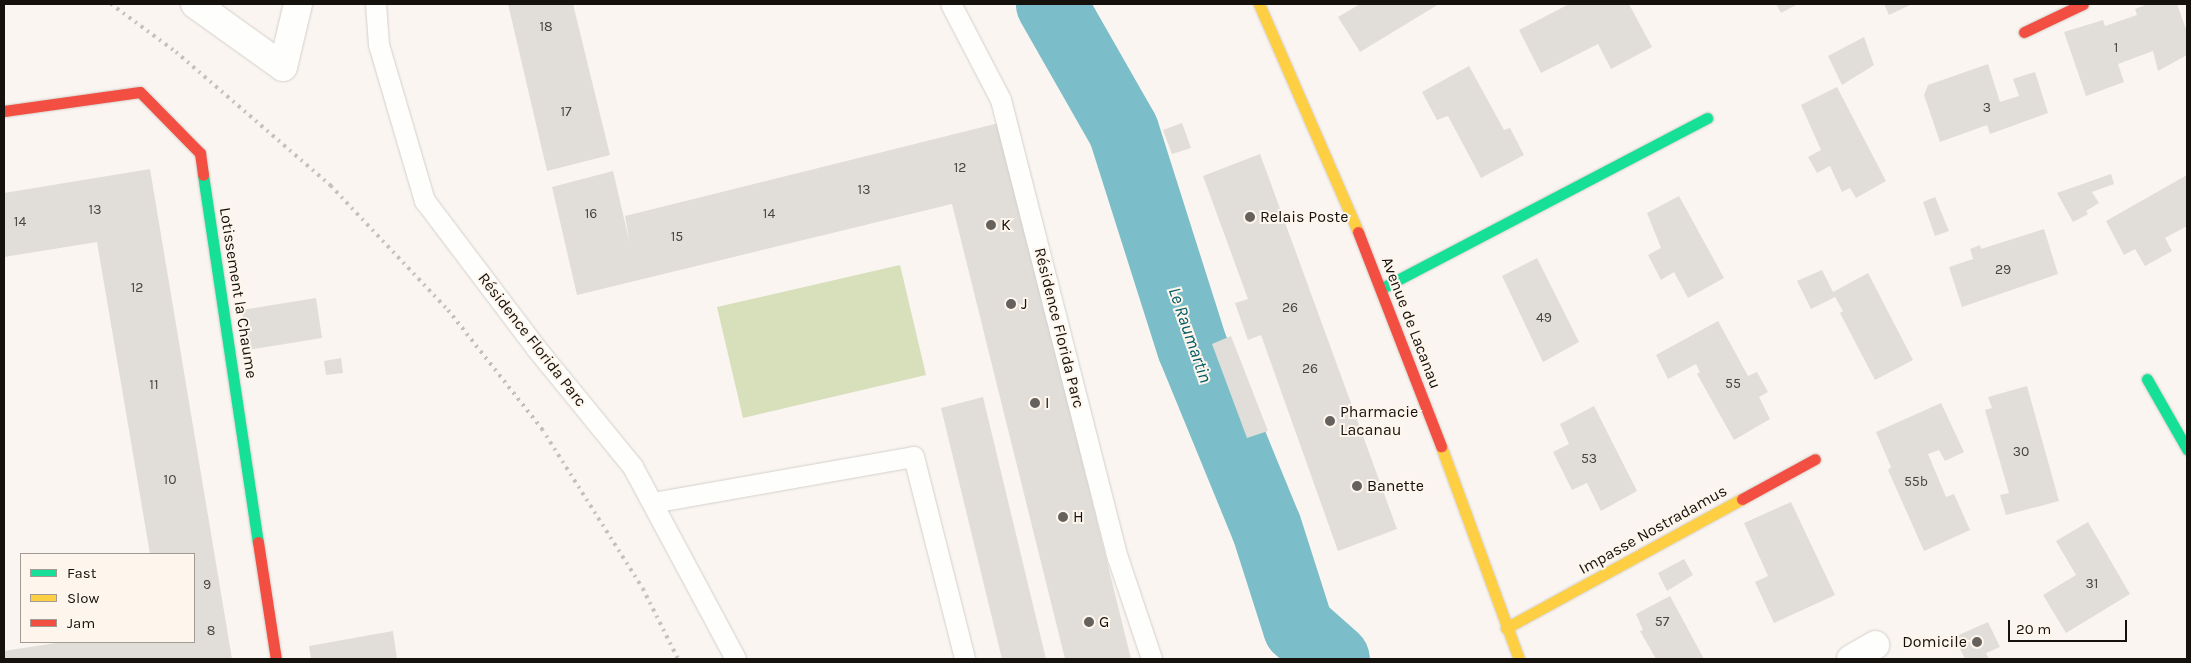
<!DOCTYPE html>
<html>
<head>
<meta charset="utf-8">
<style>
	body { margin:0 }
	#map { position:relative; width:2191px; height:663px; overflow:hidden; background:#faf5f0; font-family:Karla,sans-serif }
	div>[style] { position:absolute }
	.green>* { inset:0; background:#d7dfbb }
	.river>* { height:71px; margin:-35.5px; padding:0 35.5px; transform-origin:35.5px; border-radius:35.5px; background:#7bbec9 }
	.building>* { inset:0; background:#e1ddd8 }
	.roads { filter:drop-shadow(0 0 1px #d4d0cb) drop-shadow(0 0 1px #d4d0cb) }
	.lane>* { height:20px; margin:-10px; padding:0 10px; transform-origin:10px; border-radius:10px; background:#fefefd }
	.street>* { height:28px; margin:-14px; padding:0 14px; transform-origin:14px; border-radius:14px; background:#fefefd }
	.fast>* { height:11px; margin:-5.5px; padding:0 5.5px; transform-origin:5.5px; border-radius:5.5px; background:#16e098 }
	.slow>* { height:11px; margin:-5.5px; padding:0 5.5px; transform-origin:5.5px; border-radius:5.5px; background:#ffcf43 }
	.jam>* { height:11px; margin:-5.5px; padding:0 5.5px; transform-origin:5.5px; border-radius:5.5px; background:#f24e42 }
	.rail>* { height:4px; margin-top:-2px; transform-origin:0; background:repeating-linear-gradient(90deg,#c2c0bf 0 2.5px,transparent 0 7.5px) }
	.dots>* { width:14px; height:14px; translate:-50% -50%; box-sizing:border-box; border:2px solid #fef6ec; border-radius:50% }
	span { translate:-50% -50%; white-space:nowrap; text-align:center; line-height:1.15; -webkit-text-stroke:4px #fef6ec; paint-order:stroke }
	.number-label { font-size:14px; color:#484540 }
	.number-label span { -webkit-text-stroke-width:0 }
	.poi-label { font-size:16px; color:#15120d }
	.left { translate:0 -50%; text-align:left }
	.right { translate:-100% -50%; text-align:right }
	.street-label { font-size:16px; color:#15120d }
	.water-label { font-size:18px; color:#005b67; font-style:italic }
	.frame { position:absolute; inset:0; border:5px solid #15120d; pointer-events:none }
	.legend { position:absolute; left:20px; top:553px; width:175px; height:90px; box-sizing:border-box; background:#fef6ec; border:1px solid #a19b93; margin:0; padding:6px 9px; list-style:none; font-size:15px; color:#15120d }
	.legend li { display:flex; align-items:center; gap:10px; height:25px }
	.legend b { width:25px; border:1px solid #a19b93 }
	.scale { position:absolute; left:2008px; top:620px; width:119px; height:22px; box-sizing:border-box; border:2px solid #15120d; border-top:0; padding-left:6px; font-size:15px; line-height:18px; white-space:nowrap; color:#15120d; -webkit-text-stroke:4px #fef6ec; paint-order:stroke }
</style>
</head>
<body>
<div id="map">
	<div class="green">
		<i style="clip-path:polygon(900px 265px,926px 375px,743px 418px,717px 307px)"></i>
	</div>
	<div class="river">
		<i style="left:1051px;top:4px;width:145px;rotate:60.3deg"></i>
		<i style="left:1123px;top:130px;width:228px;rotate:72.4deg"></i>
		<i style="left:1192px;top:347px;width:195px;rotate:67.7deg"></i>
		<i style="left:1266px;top:527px;width:105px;rotate:72.3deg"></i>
		<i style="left:1298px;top:627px;width:48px;rotate:41.6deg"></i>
	</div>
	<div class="building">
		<i style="clip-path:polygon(508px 4px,573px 4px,610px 155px,547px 171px)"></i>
		<i style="clip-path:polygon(1360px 4px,1439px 4px,1360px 52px,1338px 17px)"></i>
		<i style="clip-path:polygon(1569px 4px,1629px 4px,1652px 47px,1611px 69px,1598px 44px,1541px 73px,1519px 30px)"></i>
		<i style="clip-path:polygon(1776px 4px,1798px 4px,1781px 13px)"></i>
		<i style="clip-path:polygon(1884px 4px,1912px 4px,1889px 15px)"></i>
		<i style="clip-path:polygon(2148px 4px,2177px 4px,2187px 32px,2187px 55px,2158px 71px,2153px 51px,2118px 64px,2124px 82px,2086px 96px,2064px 32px,2103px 20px,2105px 26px,2137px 15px,2135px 9px)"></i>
		<i style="clip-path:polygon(1864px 37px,1874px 65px,1842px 85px,1828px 56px)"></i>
		<i style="clip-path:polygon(1988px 64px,2000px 102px,2019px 96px,2013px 79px,2035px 72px,2048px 113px,1990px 134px,1987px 125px,1940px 142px,1924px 95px,1928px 85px)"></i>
		<i style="clip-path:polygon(1469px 66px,1504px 130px,1510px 128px,1524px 155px,1481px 178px,1448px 116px,1437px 120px,1422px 92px)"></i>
		<i style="clip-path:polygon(1837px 87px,1886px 181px,1856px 198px,1850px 188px,1842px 192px,1830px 166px,1817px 173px,1808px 157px,1821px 150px,1801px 105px)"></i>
		<i style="clip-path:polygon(999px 123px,1131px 659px,1065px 659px,952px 204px,577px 295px,552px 187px,613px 171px,630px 244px,625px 216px)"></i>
		<i style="clip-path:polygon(1182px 123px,1191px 148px,1172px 154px,1163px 130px)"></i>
		<i style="clip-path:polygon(1260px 154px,1397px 529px,1338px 551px,1261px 335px,1248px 340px,1235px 303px,1248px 299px,1203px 176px)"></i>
		<i style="clip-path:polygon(150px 169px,232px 659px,4px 659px,4px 651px,62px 642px,194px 642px,194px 554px,150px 554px,97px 242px,4px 257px,4px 193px)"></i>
		<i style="clip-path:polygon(2111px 174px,2114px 184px,2092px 192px,2099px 203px,2086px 211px,2088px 214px,2073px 222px,2057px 193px)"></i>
		<i style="clip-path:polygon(2187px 175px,2187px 226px,2165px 238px,2172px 251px,2145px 266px,2135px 249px,2124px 255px,2106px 221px)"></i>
		<i style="clip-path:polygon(1679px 196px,1724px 278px,1688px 298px,1674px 272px,1661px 280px,1648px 255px,1661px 248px,1647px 213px)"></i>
		<i style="clip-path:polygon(1935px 197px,1949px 231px,1935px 236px,1923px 202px)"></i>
		<i style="clip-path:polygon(2044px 229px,2058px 274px,1962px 307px,1949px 267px,1973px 259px,1970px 249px,1980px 245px,1981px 249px)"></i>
		<i style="clip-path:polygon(1537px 258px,1579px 342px,1543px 362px,1502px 276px)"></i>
		<i style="clip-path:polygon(1822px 270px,1833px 292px,1868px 273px,1913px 360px,1875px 380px,1840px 313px,1843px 311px,1835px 297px,1811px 309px,1797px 281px)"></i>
		<i style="clip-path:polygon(316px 298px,322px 338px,248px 350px,242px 310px)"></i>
		<i style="clip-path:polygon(1718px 321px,1748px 376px,1757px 372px,1768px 392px,1759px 397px,1770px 419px,1734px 440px,1697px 374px,1700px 372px,1696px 364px,1668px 379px,1656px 355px)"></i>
		<i style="clip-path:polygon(1231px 336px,1268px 431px,1247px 438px,1212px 344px)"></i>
		<i style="clip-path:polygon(341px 358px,343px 373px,326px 375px,324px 361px)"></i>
		<i style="clip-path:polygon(2027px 386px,2059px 501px,2006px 515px,2000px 495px,2009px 493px,1985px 410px,1992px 408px,1988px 397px)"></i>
		<i style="clip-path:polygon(983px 397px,1046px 659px,1002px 659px,941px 408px)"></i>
		<i style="clip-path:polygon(1941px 403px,1964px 452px,1945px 461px,1939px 450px,1928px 454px,1946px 497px,1954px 494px,1970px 530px,1924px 551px,1888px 470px,1891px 467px,1876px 432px)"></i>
		<i style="clip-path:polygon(1594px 406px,1637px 491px,1601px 511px,1587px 483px,1572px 490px,1553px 452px,1569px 444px,1560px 424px)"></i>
		<i style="clip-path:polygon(1791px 502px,1835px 595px,1774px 623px,1755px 582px,1768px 576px,1744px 523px)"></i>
		<i style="clip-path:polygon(2088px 522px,2130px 594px,2066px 633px,2043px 595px,2076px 575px,2056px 541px)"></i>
		<i style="clip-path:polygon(1684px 559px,1693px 575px,1667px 591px,1658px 573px)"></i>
		<i style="clip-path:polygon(1670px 596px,1704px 659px,1656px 659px,1640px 631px,1643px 630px,1636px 614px)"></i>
		<i style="clip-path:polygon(1988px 622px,2000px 647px,1986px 653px,1989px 659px,1965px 659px,1954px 637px)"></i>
		<i style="clip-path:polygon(393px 631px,397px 659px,311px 659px,309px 646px)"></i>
	</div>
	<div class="roads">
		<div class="lane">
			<i style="left:376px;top:4px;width:41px;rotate:85.8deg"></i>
			<i style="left:379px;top:45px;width:163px;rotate:73.6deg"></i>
			<i style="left:425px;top:201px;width:184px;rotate:52.9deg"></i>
			<i style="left:536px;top:348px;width:154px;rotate:50.8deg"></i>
			<i style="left:633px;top:467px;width:218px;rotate:61.8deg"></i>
			<i style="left:951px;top:4px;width:108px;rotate:62.5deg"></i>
			<i style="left:1001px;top:100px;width:473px;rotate:75.7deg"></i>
			<i style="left:1118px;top:558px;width:107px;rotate:71.4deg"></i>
			<i style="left:653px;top:503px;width:265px;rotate:-10deg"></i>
			<i style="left:914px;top:457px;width:208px;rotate:75.8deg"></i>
		</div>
		<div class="street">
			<i style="left:195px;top:4px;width:108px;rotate:35.6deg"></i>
			<i style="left:283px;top:67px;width:65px;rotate:-76.6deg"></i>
			<i style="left:1851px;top:659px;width:28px;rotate:-30deg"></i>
		</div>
		<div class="fast">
			<i style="left:203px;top:175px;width:371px;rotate:81.5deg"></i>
			<i style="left:1382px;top:288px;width:367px;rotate:-27.6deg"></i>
			<i style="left:2147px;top:379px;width:81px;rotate:60.3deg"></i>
		</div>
		<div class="slow">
			<i style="left:1259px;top:4px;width:249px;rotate:66.5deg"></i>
			<i style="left:1441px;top:446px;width:227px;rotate:69.9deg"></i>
			<i style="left:1506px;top:628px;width:269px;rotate:-28.7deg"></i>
		</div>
		<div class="jam">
			<i style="left:2024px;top:32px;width:65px;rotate:-25.4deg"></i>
			<i style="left:4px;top:111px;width:137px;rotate:-8deg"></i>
			<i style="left:140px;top:92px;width:86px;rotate:45.5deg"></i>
			<i style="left:200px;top:153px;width:22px;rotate:82deg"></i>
			<i style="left:1358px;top:232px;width:230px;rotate:68.8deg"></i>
			<i style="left:1742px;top:499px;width:83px;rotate:-28.7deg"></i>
			<i style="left:258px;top:542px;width:118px;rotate:81.3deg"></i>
		</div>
	</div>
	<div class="rail">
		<i style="left:111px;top:4px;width:81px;rotate:36.4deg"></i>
		<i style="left:176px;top:52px;width:205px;rotate:40.8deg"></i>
		<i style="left:331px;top:186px;width:170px;rotate:46.7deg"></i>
		<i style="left:448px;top:310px;width:152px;rotate:51.7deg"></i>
		<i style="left:542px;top:429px;width:189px;rotate:57.7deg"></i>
		<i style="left:643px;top:589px;width:78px;rotate:63.4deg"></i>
	</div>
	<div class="dots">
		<i style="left:1250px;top:217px;background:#65615c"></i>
		<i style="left:991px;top:225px;background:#65615c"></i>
		<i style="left:1011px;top:304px;background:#65615c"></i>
		<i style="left:1035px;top:403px;background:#65615c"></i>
		<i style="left:1330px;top:421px;background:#65615c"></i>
		<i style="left:1357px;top:486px;background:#65615c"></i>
		<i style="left:1063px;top:517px;background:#65615c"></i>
		<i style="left:1089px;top:622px;background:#65615c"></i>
		<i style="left:1977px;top:642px;background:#65615c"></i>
	</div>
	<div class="number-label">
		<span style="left:546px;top:27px">18</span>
		<span style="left:2116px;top:48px">1</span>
		<span style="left:1987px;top:108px">3</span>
		<span style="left:566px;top:112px">17</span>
		<span style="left:960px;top:168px">12</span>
		<span style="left:864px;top:190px">13</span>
		<span style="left:95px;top:210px">13</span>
		<span style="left:591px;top:214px">16</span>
		<span style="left:769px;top:214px">14</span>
		<span style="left:20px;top:222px">14</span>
		<span style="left:677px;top:237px">15</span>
		<span style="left:2003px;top:270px">29</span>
		<span style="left:137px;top:288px">12</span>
		<span style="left:1290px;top:308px">26</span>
		<span style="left:1544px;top:318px">49</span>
		<span style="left:1310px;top:369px">26</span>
		<span style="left:1733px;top:384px">55</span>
		<span style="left:154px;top:385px">11</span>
		<span style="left:2021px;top:452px">30</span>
		<span style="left:1589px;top:459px">53</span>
		<span style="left:170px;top:480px">10</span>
		<span style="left:1916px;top:482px">55b</span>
		<span style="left:2092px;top:584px">31</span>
		<span style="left:207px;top:585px">9</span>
		<span style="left:1662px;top:622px">57</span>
		<span style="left:211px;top:631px">8</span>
	</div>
	<div class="poi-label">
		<span class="left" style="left:1260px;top:217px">Relais Poste</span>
		<span class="left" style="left:1001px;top:225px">K</span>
		<span class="left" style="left:1021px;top:304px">J</span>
		<span class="left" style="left:1045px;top:403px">I</span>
		<span class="left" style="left:1340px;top:421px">Pharmacie<br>Lacanau</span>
		<span class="left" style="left:1367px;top:486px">Banette</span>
		<span class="left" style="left:1073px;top:517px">H</span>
		<span class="left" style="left:1099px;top:622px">G</span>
		<span class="right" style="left:1967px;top:642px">Domicile</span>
	</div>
	<div class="street-label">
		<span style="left:238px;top:293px;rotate:81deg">Lotissement la Chaume</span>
		<span style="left:1411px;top:323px;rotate:69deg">Avenue de Lacanau</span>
		<span style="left:1059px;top:328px;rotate:76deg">Résidence Florida Parc</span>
		<span style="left:532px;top:340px;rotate:52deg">Résidence Florida Parc</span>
		<span style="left:1653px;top:530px;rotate:-29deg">Impasse Nostradamus</span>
	</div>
	<div class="water-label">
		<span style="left:1190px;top:335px;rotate:71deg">Le Raumartin</span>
	</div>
	<div class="frame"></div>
	<ul class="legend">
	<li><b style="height:6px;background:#16e098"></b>Fast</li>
	<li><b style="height:6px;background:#ffcf43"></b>Slow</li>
	<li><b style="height:6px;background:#f24e42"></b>Jam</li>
	</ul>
	<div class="scale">20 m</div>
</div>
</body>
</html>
